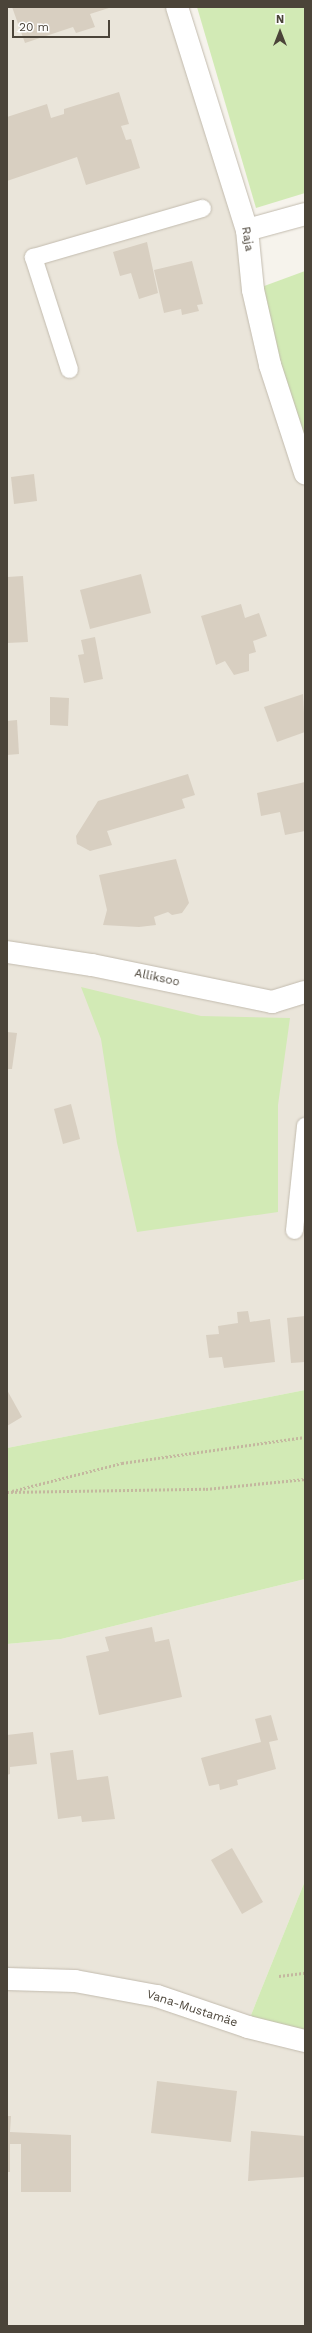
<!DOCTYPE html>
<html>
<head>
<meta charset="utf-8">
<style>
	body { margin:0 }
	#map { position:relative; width:312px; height:2333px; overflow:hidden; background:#f6f3ec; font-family:"Work Sans",sans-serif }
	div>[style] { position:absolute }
	.residential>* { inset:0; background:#eae5da }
	.green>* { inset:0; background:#d2eab5 }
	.building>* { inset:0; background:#d8cfc1 }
	.path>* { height:2.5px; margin-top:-1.25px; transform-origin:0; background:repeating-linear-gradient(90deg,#c4b79f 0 2px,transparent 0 4px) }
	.roads { filter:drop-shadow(0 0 1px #c2bbae) drop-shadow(0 0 1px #c2bbae) }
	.lane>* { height:17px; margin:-8.5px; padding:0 8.5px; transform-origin:8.5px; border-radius:8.5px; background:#fff }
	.street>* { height:22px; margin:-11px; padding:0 11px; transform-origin:11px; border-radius:11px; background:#fff }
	span { translate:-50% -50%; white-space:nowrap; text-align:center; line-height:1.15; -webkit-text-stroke:3px #fff; paint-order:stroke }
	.street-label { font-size:12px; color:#4b4439 }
	.frame { position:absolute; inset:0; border:8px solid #4b4439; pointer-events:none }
	.north { position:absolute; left:260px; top:12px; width:40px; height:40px; -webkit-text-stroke:3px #fff; paint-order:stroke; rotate:0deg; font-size:11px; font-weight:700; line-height:16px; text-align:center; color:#4b4439 }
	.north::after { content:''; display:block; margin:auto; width:14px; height:18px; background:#4b4439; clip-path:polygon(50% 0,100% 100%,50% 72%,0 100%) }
	.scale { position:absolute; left:12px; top:20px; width:98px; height:18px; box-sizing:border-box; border:2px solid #4b4439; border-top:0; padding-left:5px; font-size:12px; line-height:14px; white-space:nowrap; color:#4b4439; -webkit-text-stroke:3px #fff; paint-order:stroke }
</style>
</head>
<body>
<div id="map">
	<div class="residential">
		<i style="clip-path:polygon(7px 7px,177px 7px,247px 230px,284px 426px,305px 487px,305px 1390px,7px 1448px)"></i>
		<i style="clip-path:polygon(305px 1579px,305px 1881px,249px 2020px,305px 2041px,305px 2326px,7px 2326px,7px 1644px,61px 1639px)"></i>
	</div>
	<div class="green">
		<i style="clip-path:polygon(197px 7px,305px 7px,305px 193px,256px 208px)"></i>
		<i style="clip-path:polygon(305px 271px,305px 473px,253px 290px)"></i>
		<i style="clip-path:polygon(81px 987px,201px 1016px,290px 1018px,278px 1105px,278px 1212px,137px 1232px,117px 1143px,101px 1039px)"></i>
		<i style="clip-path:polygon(305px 1390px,305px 1579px,61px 1639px,7px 1644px,7px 1448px)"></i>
		<i style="clip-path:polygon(305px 1881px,305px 2034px,249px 2020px)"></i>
	</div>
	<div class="building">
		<i style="clip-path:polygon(12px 7px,112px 7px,90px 14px,95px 27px,76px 33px,73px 27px,25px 43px)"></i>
		<i style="clip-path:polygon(119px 92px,129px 124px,121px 126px,126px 140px,131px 139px,140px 168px,86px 185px,77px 157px,7px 181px,7px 117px,47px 104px,51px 118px,64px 114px,64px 109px)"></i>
		<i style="clip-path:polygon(147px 242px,158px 293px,139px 299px,131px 273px,120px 276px,113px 252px)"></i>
		<i style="clip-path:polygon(192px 261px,203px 304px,197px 305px,199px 311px,182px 315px,181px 309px,164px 313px,154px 270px)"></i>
		<i style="clip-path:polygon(34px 474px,37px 501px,14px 504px,11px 477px)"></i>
		<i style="clip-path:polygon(141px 574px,151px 613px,90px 629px,80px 590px)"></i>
		<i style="clip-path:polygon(23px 576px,28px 642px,7px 643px,7px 577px)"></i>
		<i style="clip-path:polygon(241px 604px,245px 618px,259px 613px,267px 636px,253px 641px,256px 652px,249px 654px,249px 671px,234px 675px,225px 661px,216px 665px,201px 616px)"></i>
		<i style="clip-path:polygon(95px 637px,103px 679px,84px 683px,78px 655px,84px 654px,81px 640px)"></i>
		<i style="clip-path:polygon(303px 694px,305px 732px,277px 742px,264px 707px)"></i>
		<i style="clip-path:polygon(50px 697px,69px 698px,68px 726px,50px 725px)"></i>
		<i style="clip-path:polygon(17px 720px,19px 754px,7px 755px,7px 721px)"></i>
		<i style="clip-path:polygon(188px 774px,195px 795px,182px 799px,185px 808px,107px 831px,112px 845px,90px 851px,77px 844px,76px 836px,98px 801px)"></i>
		<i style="clip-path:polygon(305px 782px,305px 831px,285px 835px,280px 812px,261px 816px,257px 793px)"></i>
		<i style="clip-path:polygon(176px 859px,189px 903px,182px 913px,172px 915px,168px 912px,154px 917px,156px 925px,139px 927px,103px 925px,107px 910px,99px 875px)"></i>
		<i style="clip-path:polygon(7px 1032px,17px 1033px,12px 1069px,7px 1069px)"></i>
		<i style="clip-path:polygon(71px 1104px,80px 1139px,63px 1144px,54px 1109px)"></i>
		<i style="clip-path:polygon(248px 1311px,250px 1322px,270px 1319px,275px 1362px,224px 1368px,222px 1357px,209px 1358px,206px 1335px,219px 1334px,218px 1326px,238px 1323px,237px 1312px)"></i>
		<i style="clip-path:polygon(305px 1316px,305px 1362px,291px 1363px,287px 1318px)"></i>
		<i style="clip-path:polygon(7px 1390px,22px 1417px,7px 1426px)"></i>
		<i style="clip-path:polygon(152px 1627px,155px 1642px,169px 1639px,182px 1697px,99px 1715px,86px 1656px,109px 1651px,105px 1637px)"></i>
		<i style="clip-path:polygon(271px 1715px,278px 1740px,269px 1742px,276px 1769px,237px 1780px,238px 1785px,220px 1790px,219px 1784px,209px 1786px,201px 1758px,261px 1742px,255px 1719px)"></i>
		<i style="clip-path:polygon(33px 1732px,37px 1764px,10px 1767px,10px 1774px,7px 1775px,7px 1735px)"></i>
		<i style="clip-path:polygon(73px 1750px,77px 1780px,108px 1776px,115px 1819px,82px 1822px,81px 1816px,58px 1819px,50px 1753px)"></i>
		<i style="clip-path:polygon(232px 1848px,263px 1902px,242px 1914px,211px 1860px)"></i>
		<i style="clip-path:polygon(157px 2081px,237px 2091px,231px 2142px,151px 2133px)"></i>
		<i style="clip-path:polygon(7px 2116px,11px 2116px,10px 2132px,71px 2135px,71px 2192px,21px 2192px,21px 2144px,10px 2144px,10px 2172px,7px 2172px)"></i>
		<i style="clip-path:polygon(251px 2131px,305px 2136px,305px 2177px,248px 2181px)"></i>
	</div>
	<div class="path">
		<i style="left:12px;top:1491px;width:114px;rotate:-14.3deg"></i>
		<i style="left:122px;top:1463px;width:185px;rotate:-8.1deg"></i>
		<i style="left:7px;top:1492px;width:199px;rotate:-0.9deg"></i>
		<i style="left:206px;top:1489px;width:100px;rotate:-5.8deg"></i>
		<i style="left:279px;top:1976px;width:26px;rotate:-7deg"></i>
	</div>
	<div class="roads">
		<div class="lane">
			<i style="left:69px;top:369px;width:118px;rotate:-107.8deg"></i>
			<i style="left:33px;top:257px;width:176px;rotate:-16.2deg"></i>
			<i style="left:294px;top:1230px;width:105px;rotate:-84deg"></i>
		</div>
		<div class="street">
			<i style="left:177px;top:7px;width:234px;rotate:72.6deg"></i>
			<i style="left:247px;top:230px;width:60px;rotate:84.3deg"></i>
			<i style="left:253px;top:290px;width:77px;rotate:77.2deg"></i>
			<i style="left:270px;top:365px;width:114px;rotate:72deg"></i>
			<i style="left:247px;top:230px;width:60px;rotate:-15.4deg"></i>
			<i style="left:7px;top:952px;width:86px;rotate:8.7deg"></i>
			<i style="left:92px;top:965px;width:184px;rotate:11.6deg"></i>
			<i style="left:272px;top:1002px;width:34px;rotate:-17deg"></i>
			<i style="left:7px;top:1979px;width:68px;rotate:1.7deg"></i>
			<i style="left:75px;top:1981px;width:83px;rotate:10.4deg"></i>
			<i style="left:157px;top:1996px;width:96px;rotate:18.8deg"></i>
			<i style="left:248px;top:2027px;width:59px;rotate:13.8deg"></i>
		</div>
	</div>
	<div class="street-label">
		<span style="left:247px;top:239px;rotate:81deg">Raja</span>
		<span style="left:157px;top:978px;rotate:12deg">Alliksoo</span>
		<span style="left:192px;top:2009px;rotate:18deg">Vana-Mustamäe</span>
	</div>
	<div class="frame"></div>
	<div class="north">N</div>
	<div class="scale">20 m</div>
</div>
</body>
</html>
